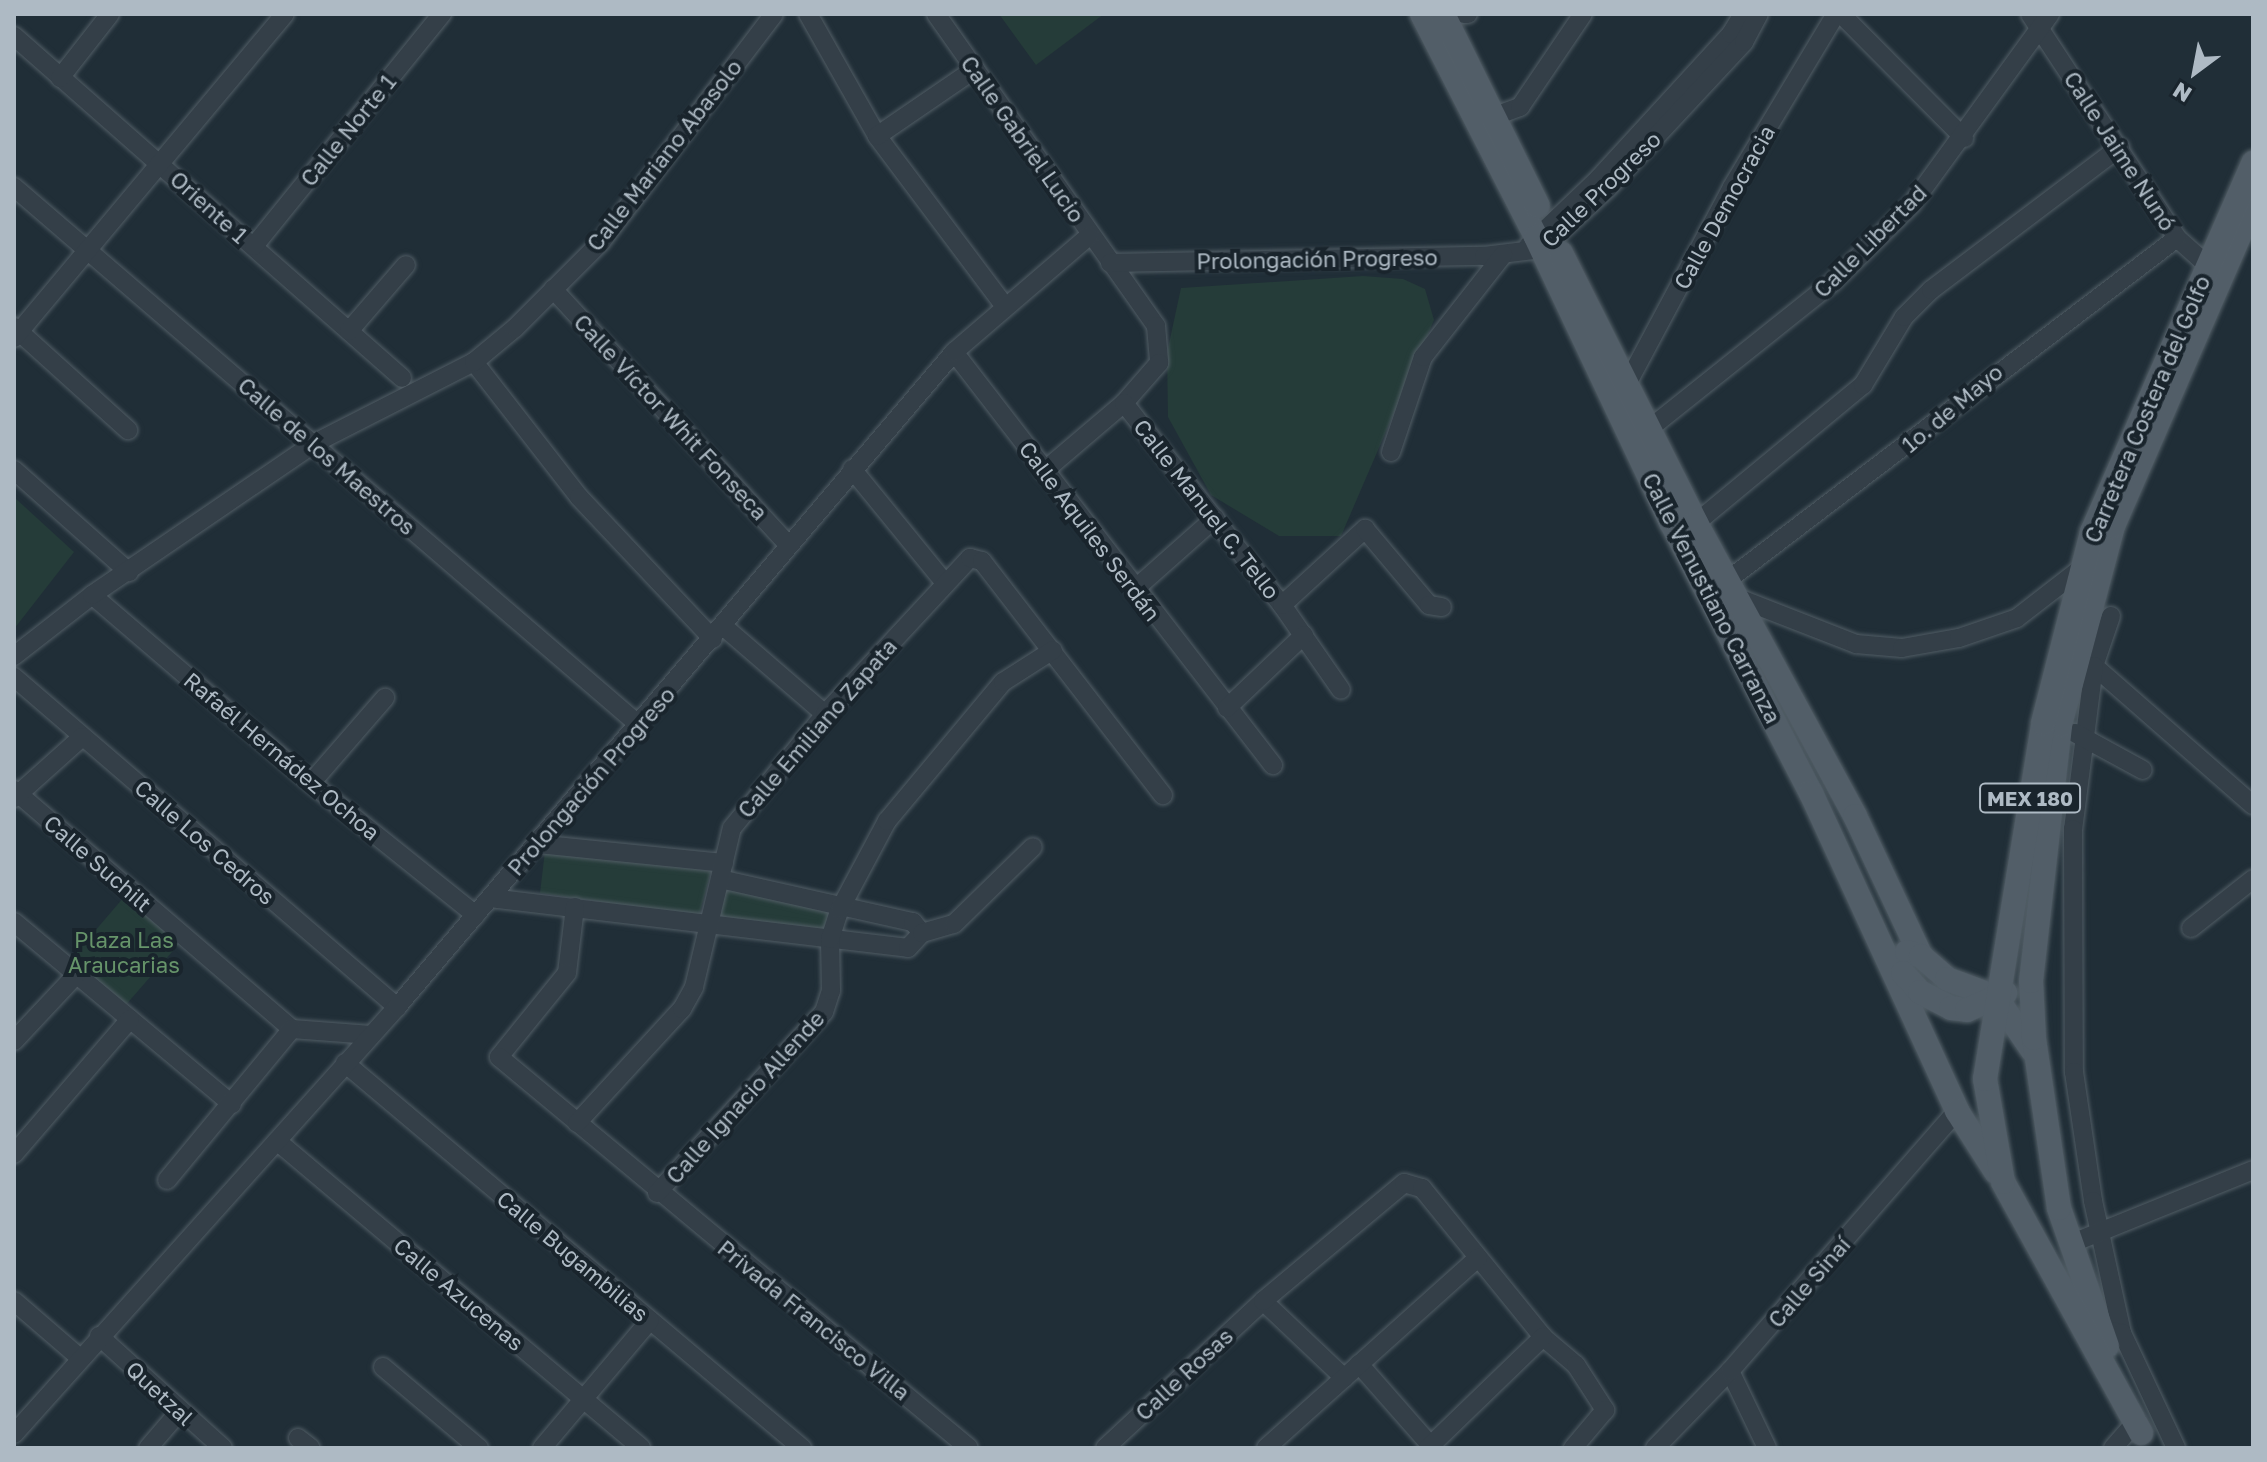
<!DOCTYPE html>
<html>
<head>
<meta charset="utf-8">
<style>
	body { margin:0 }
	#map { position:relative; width:2267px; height:1462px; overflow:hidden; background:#202e37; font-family:"Golos Text",sans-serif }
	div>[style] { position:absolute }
	.green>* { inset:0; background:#253c39 }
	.roads { filter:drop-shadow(0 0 2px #515d65) drop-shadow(0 0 2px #515d65) }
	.minor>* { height:18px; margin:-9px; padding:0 9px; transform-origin:9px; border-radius:9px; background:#343f48 }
	.major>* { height:24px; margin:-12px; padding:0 12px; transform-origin:12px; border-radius:12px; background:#525e68 }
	span { translate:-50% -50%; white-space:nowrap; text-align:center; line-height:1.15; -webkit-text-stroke:8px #19242c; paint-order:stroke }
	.shield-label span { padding:2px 6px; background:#19242c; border:2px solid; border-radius:6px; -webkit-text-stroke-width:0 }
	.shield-label { font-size:20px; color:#aebac4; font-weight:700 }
	.street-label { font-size:22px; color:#aebac4 }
	.park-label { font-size:22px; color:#66946a }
	.frame { position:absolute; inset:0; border:16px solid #aebac4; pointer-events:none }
	.north { position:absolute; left:2155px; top:32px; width:80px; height:80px; -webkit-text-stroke:6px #19242c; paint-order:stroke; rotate:212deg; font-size:22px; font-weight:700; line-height:32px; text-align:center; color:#aebac4 }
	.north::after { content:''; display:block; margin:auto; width:28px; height:36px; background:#aebac4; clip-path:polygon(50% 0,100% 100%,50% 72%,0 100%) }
</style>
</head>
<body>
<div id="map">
	<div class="green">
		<i style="clip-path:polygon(999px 14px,1104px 14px,1036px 65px)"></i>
		<i style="clip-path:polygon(1363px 276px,1403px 279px,1425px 289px,1434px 320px,1341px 536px,1279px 536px,1211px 495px,1168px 417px,1167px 353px,1181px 288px)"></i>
		<i style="clip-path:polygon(14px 497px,74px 552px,14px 629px)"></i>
		<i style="clip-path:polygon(545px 851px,711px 871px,699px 916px,540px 893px)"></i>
		<i style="clip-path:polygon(724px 889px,833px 912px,828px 933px,717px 918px)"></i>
		<i style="clip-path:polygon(124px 897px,179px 944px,124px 1007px,70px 960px)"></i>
	</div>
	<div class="roads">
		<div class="minor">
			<i style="left:808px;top:14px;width:140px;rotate:60.5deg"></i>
			<i style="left:877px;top:136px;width:211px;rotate:53.1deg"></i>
			<i style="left:936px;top:14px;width:382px;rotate:54.8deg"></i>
			<i style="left:1156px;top:326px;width:37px;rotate:85deg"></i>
			<i style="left:1159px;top:363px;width:53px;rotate:131.2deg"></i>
			<i style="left:1124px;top:403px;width:105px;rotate:139.6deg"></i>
			<i style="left:1464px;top:14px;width:4px"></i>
			<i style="left:1841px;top:14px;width:175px;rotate:45.2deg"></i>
			<i style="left:2030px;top:14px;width:268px;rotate:56.7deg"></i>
			<i style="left:2177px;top:238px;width:51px;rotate:41.8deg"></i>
			<i style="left:14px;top:36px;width:517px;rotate:41.39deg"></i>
			<i style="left:60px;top:78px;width:81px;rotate:-52deg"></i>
			<i style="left:1495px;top:116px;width:27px;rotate:-20deg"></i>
			<i style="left:1520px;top:107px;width:112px;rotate:-55.9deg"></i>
			<i style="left:877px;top:136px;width:119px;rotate:-34.4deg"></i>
			<i style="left:14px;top:187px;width:825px;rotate:40.72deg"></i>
			<i style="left:254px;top:246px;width:299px;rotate:-51deg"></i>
			<i style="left:1528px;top:246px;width:97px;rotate:-43.7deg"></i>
			<i style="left:1598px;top:179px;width:197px;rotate:-47.5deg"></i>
			<i style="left:1731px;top:34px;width:23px;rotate:-59deg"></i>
			<i style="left:1110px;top:263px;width:374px;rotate:-1.1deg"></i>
			<i style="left:1484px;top:256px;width:58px;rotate:-6.9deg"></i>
			<i style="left:1542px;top:249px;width:88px;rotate:-42.7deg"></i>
			<i style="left:1607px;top:189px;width:201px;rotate:-47deg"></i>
			<i style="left:1744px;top:42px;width:32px;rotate:-62deg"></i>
			<i style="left:553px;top:289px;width:348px;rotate:47.4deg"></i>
			<i style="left:14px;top:327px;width:154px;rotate:42.1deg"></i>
			<i style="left:349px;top:331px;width:87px;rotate:-49.2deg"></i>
			<i style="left:14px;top:338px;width:422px;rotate:-50.1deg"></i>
			<i style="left:954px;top:352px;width:522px;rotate:52.32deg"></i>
			<i style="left:474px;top:362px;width:171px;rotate:52.1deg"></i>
			<i style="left:579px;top:497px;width:195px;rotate:46.7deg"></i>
			<i style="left:1618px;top:389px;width:10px;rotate:-29deg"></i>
			<i style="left:1627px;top:384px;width:223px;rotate:-61.9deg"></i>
			<i style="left:1732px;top:187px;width:202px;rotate:-59deg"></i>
			<i style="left:1124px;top:403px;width:256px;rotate:52deg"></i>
			<i style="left:1282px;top:605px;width:103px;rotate:55.2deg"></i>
			<i style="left:1649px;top:429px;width:236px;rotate:-38.6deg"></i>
			<i style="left:1833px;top:282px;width:111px;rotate:-44.6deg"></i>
			<i style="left:1912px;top:204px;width:235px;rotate:-54deg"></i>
			<i style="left:1391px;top:452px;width:100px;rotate:-71.4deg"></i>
			<i style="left:1423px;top:357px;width:130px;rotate:-51.9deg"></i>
			<i style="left:852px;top:469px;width:147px;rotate:50.8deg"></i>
			<i style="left:14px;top:470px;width:154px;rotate:41.6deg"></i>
			<i style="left:1696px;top:523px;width:217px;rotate:-39.6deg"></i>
			<i style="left:1863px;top:385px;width:79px;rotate:-58.9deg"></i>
			<i style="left:1904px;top:317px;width:38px;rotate:-45deg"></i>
			<i style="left:1931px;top:290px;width:237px;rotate:-37.1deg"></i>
			<i style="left:1728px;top:580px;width:564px;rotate:-37.3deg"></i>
			<i style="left:1135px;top:589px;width:107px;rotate:-41.6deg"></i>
			<i style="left:92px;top:595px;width:289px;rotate:40.6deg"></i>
			<i style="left:311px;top:783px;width:211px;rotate:38.7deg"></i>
			<i style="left:1738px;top:598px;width:127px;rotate:21.3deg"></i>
			<i style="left:1856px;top:644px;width:46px;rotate:5deg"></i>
			<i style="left:1902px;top:648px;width:58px;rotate:-10deg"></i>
			<i style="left:1959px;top:638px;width:61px;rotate:-19deg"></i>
			<i style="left:2017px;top:618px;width:83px;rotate:-37.7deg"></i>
			<i style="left:1282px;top:605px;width:113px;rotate:-42.5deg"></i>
			<i style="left:1365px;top:529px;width:99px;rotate:49.9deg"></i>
			<i style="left:1429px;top:605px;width:13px;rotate:9deg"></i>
			<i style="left:2111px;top:616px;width:53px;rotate:108.8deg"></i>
			<i style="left:2094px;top:666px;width:211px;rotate:41.2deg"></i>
			<i style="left:723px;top:626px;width:135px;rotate:40.8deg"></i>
			<i style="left:14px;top:656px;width:99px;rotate:-38deg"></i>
			<i style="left:92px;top:595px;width:268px;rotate:-34.3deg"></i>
			<i style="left:313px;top:444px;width:181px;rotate:-27deg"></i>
			<i style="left:474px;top:362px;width:53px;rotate:-39.7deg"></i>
			<i style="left:515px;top:328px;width:122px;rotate:-45deg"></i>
			<i style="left:601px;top:242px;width:286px;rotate:-52.8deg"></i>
			<i style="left:2094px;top:666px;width:164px;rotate:97.3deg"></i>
			<i style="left:2073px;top:829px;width:243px;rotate:89.8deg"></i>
			<i style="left:2074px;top:1072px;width:130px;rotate:81.6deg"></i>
			<i style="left:2093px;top:1201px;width:135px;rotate:77.6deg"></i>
			<i style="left:14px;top:677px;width:506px;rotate:40.75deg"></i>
			<i style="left:1227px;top:708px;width:106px;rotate:-43.5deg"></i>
			<i style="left:2075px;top:733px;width:77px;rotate:28.6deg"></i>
			<i style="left:311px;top:783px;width:113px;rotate:-49deg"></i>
			<i style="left:14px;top:790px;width:367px;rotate:40.7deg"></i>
			<i style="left:14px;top:798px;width:91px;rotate:-41.9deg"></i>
			<i style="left:537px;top:844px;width:188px;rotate:5.8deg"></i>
			<i style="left:720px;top:879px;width:198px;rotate:12.6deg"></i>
			<i style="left:913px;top:922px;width:14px;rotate:51deg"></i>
			<i style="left:490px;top:898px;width:421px;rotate:6.8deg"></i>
			<i style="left:908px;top:948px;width:21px;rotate:-47deg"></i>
			<i style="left:922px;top:933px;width:33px;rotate:-16deg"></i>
			<i style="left:954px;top:924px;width:110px;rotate:-44.3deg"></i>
			<i style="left:575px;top:907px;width:66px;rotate:96.9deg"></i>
			<i style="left:567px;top:973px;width:108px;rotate:129deg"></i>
			<i style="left:499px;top:1057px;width:611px;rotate:39.76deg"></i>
			<i style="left:14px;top:922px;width:284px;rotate:39.9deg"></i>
			<i style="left:2191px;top:928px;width:79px;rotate:-38.3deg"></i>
			<i style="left:292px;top:1029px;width:79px;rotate:4.3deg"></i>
			<i style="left:14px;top:1041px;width:91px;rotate:-46.8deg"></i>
			<i style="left:345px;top:1063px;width:598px;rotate:40.11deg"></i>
			<i style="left:577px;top:1123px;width:155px;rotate:-47.4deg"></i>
			<i style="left:682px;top:1009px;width:25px;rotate:-61deg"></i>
			<i style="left:694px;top:987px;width:163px;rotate:-76.6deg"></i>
			<i style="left:732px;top:828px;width:147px;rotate:-50.8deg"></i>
			<i style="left:825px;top:714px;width:213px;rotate:-47.1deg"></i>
			<i style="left:970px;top:558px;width:12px;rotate:14deg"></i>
			<i style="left:982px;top:561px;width:296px;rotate:52.3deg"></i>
			<i style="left:277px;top:1141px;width:476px;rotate:40.1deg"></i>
			<i style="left:14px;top:1154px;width:178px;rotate:-49.3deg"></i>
			<i style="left:167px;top:1180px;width:196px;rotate:-50.4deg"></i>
			<i style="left:657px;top:1193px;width:246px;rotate:-47.3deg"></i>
			<i style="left:824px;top:1012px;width:22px;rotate:-72deg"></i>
			<i style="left:831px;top:991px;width:52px;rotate:-91.1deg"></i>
			<i style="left:830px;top:939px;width:32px;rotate:-72deg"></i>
			<i style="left:840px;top:909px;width:100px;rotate:-61.9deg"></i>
			<i style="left:887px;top:821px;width:181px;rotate:-50.2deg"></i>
			<i style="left:1003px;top:682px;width:59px;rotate:-32.6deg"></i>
			<i style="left:2070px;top:1244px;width:197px;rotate:-22deg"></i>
			<i style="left:14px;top:1301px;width:87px;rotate:40.8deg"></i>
			<i style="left:1263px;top:1301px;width:112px;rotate:43.5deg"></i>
			<i style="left:2112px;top:1331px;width:10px;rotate:11deg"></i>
			<i style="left:2122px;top:1333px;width:127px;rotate:64.8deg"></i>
			<i style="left:99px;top:1336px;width:167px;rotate:42.1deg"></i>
			<i style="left:1359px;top:1364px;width:109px;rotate:48.7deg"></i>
			<i style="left:383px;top:1367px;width:126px;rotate:40.2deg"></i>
			<i style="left:1730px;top:1371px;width:85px;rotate:64.3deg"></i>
			<i style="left:14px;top:1434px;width:574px;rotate:-48.11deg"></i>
			<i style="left:397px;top:1007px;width:860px;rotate:-49.62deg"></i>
			<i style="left:954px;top:352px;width:178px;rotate:-40.7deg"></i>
			<i style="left:298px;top:1438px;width:16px;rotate:38deg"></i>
			<i style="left:148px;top:1448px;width:48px;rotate:-49.3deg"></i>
			<i style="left:542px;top:1448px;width:167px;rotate:-49.8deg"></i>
			<i style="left:1105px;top:1448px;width:216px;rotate:-42.9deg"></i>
			<i style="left:1263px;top:1301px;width:184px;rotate:-39.9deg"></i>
			<i style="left:1404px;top:1183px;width:19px;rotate:16deg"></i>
			<i style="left:1422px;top:1188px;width:192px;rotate:50.9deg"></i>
			<i style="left:1543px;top:1337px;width:43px;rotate:40.3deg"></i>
			<i style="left:1576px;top:1365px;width:54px;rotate:57.2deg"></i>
			<i style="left:1605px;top:1410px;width:50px;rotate:130.1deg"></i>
			<i style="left:1266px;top:1448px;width:285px;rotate:-41.9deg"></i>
			<i style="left:1428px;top:1448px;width:160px;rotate:-44deg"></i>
			<i style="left:1655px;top:1448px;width:107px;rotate:-45.8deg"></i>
			<i style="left:1730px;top:1371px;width:345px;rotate:-48.9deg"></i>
			<i style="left:2113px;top:1448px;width:37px;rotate:-49deg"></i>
		</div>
		<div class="major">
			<i style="left:1422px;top:14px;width:250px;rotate:62.9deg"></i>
			<i style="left:1536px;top:237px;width:315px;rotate:64.7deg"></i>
			<i style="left:1671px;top:522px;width:305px;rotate:62.7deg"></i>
			<i style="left:1811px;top:793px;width:350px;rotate:65.3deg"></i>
			<i style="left:1957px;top:1111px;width:72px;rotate:57.4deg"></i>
			<i style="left:1443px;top:14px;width:214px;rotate:63.7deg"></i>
			<i style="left:1561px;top:253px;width:302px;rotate:63.4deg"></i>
			<i style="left:1696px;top:523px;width:333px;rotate:61.5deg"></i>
			<i style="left:1855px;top:816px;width:155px;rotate:64.8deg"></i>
			<i style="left:1907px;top:952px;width:15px;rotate:16deg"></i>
			<i style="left:1921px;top:956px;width:35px;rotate:41deg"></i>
			<i style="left:1947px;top:979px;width:52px;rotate:20.2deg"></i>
			<i style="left:1996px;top:997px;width:65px;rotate:55.6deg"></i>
			<i style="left:1903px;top:973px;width:25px;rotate:48deg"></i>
			<i style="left:1920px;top:992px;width:35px;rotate:27deg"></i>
			<i style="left:1951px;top:1008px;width:16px;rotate:7deg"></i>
			<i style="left:1967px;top:1010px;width:42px;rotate:-24.1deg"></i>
			<i style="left:2107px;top:1346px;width:146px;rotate:-109.2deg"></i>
			<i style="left:2059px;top:1208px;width:172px;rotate:-98.4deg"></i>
			<i style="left:2034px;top:1038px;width:57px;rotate:-93deg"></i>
			<i style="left:2031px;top:981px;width:258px;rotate:-83.5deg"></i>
			<i style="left:2060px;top:725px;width:206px;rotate:-75.1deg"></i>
			<i style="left:2113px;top:526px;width:351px;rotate:-66.5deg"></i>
			<i style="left:2141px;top:1433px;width:286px;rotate:-118.8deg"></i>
			<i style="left:2003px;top:1182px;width:105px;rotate:-99.9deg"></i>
			<i style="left:1985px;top:1079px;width:361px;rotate:-80.7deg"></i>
			<i style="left:2043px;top:723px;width:197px;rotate:-75.6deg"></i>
			<i style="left:2092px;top:532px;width:403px;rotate:-66.4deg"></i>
		</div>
	</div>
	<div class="shield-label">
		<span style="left:2030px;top:798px">MEX 180</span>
	</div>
	<div class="street-label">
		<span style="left:348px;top:130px;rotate:-51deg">Calle Norte 1</span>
		<span style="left:1023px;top:139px;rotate:55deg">Calle Gabriel Lucio</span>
		<span style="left:2120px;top:151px;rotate:57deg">Calle Jaime Nunó</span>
		<span style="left:664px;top:155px;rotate:-52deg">Calle Mariano Abasolo</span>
		<span style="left:1601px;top:189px;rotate:-44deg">Calle Progreso</span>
		<span style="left:209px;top:207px;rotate:42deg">Oriente 1</span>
		<span style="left:1724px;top:207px;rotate:-61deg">Calle Democracia</span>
		<span style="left:1870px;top:241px;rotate:-45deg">Calle Libertad</span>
		<span style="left:1317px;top:259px;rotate:-1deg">Prolongación Progreso</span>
		<span style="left:1952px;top:408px;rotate:-40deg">1o. de Mayo</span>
		<span style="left:2147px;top:409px;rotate:-67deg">Carretera Costera del Golfo</span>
		<span style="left:671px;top:417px;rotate:47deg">Calle Víctor Whit Fonseca</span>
		<span style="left:327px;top:456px;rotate:41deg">Calle de los Maestros</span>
		<span style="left:1207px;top:509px;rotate:52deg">Calle Manuel C. Tello</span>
		<span style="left:1090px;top:531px;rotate:53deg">Calle Aquiles Serdán</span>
		<span style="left:1712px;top:598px;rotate:63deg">Calle Venustiano Carranza</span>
		<span style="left:817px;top:728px;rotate:-49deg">Calle Emiliano Zapata</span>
		<span style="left:282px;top:756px;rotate:40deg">Rafaél Hernádez Ochoa</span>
		<span style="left:591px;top:781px;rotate:-49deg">Prolongación Progreso</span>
		<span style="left:205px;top:842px;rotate:41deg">Calle Los Cedros</span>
		<span style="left:98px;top:863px;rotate:41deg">Calle Suchilt</span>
		<span style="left:745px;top:1097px;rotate:-48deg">Calle Ignacio Allende</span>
		<span style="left:573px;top:1256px;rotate:40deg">Calle Bugambilias</span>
		<span style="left:1809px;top:1282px;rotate:-49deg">Calle Sinaí</span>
		<span style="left:459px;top:1294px;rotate:40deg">Calle Azucenas</span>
		<span style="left:814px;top:1320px;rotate:39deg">Privada Francisco Villa</span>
		<span style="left:1184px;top:1374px;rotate:-43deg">Calle Rosas</span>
		<span style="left:160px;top:1393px;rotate:43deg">Quetzal</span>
	</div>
	<div class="park-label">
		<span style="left:124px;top:952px">Plaza Las<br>Araucarias</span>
	</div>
	<div class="frame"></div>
	<div class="north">N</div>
</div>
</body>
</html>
